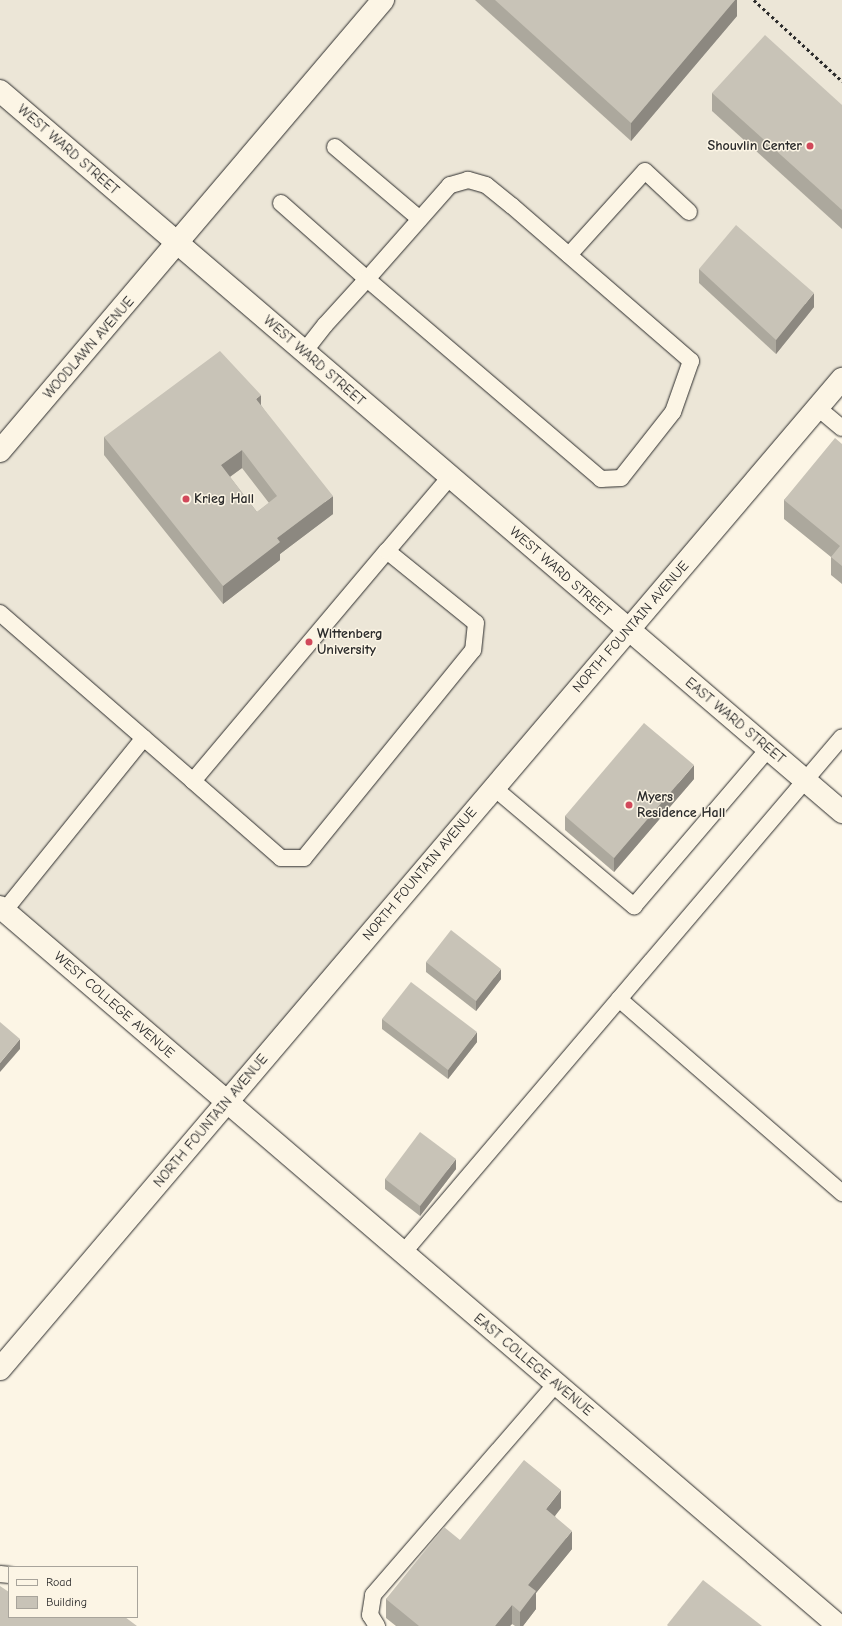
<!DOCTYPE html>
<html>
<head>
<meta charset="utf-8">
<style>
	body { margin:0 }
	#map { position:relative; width:842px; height:1626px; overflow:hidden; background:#fcf5e5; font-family:"Comic Neue",sans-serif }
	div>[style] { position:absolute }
	.built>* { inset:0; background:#ece6d7 }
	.path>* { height:2.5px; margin-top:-1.25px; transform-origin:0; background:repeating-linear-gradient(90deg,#2b2b2b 0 3px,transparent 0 6px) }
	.roads { filter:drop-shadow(0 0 1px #2b2b2b) drop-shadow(0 0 1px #2b2b2b) }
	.lane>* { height:16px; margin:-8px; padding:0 8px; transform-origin:8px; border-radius:8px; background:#fcf5e5 }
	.street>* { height:22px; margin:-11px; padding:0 11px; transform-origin:11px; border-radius:11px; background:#fcf5e5 }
	.secondary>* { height:22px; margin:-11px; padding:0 11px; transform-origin:11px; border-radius:11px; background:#fcf5e5 }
	.wall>* { inset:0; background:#aca89d }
	.shaded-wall>* { inset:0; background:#8c8880 }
	.building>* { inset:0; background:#c8c3b7 }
	.dots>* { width:11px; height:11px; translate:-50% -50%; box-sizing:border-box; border:2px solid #fcf5e5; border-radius:50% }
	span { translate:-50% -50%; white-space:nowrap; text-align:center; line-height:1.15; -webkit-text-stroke:3px #fcf5e5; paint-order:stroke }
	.poi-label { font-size:14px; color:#2b2b2b; font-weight:700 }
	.right { translate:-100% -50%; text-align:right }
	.left { translate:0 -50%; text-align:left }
	.street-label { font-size:14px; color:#2b2b2b }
	.legend { position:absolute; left:8px; top:1566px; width:130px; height:52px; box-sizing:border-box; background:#fcf5e5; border:1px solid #a8a49b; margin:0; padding:5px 7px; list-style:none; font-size:12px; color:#2b2b2b }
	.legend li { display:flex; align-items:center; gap:8px; height:20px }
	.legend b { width:20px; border:1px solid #a8a49b }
</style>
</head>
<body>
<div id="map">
	<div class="built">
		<i style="clip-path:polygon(0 0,842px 0,842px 377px,227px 1103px,0 907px)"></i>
	</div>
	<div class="path">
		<i style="left:754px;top:0;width:120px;rotate:42.6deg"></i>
	</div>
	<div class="roads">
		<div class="lane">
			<i style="left:335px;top:147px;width:111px;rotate:40.3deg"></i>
			<i style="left:281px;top:203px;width:115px;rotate:41.5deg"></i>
			<i style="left:367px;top:279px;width:308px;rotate:40.5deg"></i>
			<i style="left:601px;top:479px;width:20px;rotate:-3deg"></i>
			<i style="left:621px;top:478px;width:84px;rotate:-51.8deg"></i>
			<i style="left:673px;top:412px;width:54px;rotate:-70.6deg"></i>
			<i style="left:691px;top:361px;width:237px;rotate:-139.1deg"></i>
			<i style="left:512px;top:206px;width:33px;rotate:-141deg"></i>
			<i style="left:486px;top:185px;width:19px;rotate:-164deg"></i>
			<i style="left:468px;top:180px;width:19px;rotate:164deg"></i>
			<i style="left:450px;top:185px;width:125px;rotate:131.4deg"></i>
			<i style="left:367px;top:279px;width:62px;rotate:132.4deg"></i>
			<i style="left:325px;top:325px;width:34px;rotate:128deg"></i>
			<i style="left:569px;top:255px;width:113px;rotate:-47.9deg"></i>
			<i style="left:645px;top:171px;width:60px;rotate:43deg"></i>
			<i style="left:818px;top:408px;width:31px;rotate:40deg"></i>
			<i style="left:387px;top:551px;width:114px;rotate:39deg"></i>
			<i style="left:476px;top:623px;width:27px;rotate:96deg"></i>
			<i style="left:473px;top:650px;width:268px;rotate:129.1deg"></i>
			<i style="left:304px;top:858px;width:23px;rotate:180deg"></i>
			<i style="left:281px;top:858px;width:117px;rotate:-138.8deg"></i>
			<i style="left:193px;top:781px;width:301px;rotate:-49.9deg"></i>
			<i style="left:387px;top:551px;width:97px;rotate:-49.6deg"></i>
			<i style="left:0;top:613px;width:256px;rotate:41deg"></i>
			<i style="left:493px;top:787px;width:185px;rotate:40.2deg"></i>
			<i style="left:634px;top:906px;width:206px;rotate:-49.5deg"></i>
			<i style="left:5px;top:910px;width:221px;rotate:-51.1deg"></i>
			<i style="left:619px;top:999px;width:296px;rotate:41deg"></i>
			<i style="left:403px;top:1253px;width:677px;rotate:-49.61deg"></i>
			<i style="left:0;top:1574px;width:9px;rotate:6deg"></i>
			<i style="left:377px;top:1626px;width:13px;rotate:-122deg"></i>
			<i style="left:370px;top:1615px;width:20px;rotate:-81deg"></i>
			<i style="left:373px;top:1595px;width:279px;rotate:-49.1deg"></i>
		</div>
		<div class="street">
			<i style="left:0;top:91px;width:1109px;rotate:40.57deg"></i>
			<i style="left:0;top:451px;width:592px;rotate:-49.66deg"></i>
			<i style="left:0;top:907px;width:1105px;rotate:40.6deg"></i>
		</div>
		<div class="secondary">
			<i style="left:0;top:1369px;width:1300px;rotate:-49.62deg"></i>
		</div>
	</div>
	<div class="wall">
		<i style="clip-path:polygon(475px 0,737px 0,737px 16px,631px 141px)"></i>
		<i style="clip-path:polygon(712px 93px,842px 105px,842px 229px,712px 111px)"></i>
		<i style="clip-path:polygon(699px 269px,814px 307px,776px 354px,699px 283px)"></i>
		<i style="clip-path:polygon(evenodd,261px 405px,333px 514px,280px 554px,280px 560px,223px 604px,104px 455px,104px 437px,261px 405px,242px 468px,269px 503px,257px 512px,230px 477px,242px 468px)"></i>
		<i style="clip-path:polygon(842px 444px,842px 584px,831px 575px,831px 557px,784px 519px,784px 500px)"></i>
		<i style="clip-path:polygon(694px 779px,614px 872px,565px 830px,565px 816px)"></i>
		<i style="clip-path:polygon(426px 962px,501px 979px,476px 1011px,426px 972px)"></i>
		<i style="clip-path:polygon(382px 1019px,477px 1042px,448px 1079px,382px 1029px)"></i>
		<i style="clip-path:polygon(456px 1169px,420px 1216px,385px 1189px,385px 1179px)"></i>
		<i style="clip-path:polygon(561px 1508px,555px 1516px,572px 1549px,536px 1593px,536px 1609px,523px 1626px,515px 1626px,512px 1624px,510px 1626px,396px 1626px,386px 1618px,386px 1599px,460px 1540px)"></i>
	</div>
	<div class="shaded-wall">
		<i style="clip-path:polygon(735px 0,737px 0,737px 16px,631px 141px,631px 123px)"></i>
		<i style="clip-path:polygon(814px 293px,814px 307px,776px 354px,776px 340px)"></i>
		<i style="clip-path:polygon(261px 395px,261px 413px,256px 399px)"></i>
		<i style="clip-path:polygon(242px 450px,242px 468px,221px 483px,221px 465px)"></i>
		<i style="clip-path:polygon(333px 496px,333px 514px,280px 554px,280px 560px,223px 604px,223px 586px,277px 538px)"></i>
		<i style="clip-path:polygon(694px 765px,694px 779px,614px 872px,614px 858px)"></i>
		<i style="clip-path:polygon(501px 969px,501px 979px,476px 1011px,476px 1001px)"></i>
		<i style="clip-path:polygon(477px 1032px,477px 1042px,448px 1079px,448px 1070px)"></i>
		<i style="clip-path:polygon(20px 1039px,20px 1049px,0 1072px,0 1063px)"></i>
		<i style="clip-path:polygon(456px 1159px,456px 1169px,420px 1216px,420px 1206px)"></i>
		<i style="clip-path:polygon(561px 1490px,561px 1508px,546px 1527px,546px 1509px)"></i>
		<i style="clip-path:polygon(572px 1531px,572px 1549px,536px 1593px,536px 1609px,523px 1626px,520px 1626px,520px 1612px,528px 1585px)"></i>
		<i style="clip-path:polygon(512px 1605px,512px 1624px,510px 1626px,495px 1626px)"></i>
	</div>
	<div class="building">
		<i style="clip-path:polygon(495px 0,735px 0,631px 123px)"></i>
		<i style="clip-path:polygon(765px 35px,842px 105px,842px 210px,712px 93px)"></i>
		<i style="clip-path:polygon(736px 225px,814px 293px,776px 340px,699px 269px)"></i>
		<i style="clip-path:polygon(evenodd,220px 351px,261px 395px,256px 399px,333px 496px,277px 538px,280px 542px,223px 586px,104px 437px,220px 351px,242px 450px,277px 496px,257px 512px,221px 465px,242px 450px)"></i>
		<i style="clip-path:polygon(835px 438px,842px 444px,842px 566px,831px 557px,840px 546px,784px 500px)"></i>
		<i style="clip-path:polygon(644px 723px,694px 765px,614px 858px,565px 816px)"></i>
		<i style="clip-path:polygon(451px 930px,501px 969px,476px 1001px,426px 962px)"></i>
		<i style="clip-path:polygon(411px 982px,477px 1032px,448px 1070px,382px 1019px)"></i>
		<i style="clip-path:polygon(0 1022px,20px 1039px,0 1063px)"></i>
		<i style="clip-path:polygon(420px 1132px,456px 1159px,420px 1206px,385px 1179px)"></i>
		<i style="clip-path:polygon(524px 1460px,561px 1490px,546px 1509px,572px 1531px,528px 1585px,536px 1591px,520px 1612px,512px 1605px,495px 1626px,419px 1626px,386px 1599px,444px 1527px,460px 1540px)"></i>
		<i style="clip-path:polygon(703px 1580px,762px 1626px,668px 1626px,667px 1625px)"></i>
		<i style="clip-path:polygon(0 1586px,9px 1592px,9px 1617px,125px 1617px,137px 1626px,0 1626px)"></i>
	</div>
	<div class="dots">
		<i style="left:810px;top:146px;background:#d1495b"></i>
		<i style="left:186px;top:499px;background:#d1495b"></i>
		<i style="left:309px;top:642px;background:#d1495b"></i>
		<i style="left:629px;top:805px;background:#d1495b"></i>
	</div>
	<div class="poi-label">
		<span class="right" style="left:802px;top:146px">Shouvlin Center</span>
		<span class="left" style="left:194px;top:499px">Krieg Hall</span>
		<span class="left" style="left:317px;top:642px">Wittenberg<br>University</span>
		<span class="left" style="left:637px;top:805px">Myers<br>Residence Hall</span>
	</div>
	<div class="street-label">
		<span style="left:68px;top:150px;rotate:41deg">WEST WARD STREET</span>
		<span style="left:89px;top:348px;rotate:-49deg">WOODLAWN AVENUE</span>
		<span style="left:314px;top:361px;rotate:41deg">WEST WARD STREET</span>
		<span style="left:560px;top:572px;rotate:41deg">WEST WARD STREET</span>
		<span style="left:631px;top:627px;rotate:-49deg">NORTH FOUNTAIN AVENUE</span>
		<span style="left:735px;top:721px;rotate:40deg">EAST WARD STREET</span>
		<span style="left:420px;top:874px;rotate:-50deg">NORTH FOUNTAIN AVENUE</span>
		<span style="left:114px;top:1005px;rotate:41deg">WEST COLLEGE AVENUE</span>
		<span style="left:211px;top:1121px;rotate:-50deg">NORTH FOUNTAIN AVENUE</span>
		<span style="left:533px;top:1365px;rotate:40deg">EAST COLLEGE AVENUE</span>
	</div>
	<ul class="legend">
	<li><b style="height:5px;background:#fcf5e5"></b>Road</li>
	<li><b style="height:11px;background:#c8c3b7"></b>Building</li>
	</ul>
</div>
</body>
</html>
